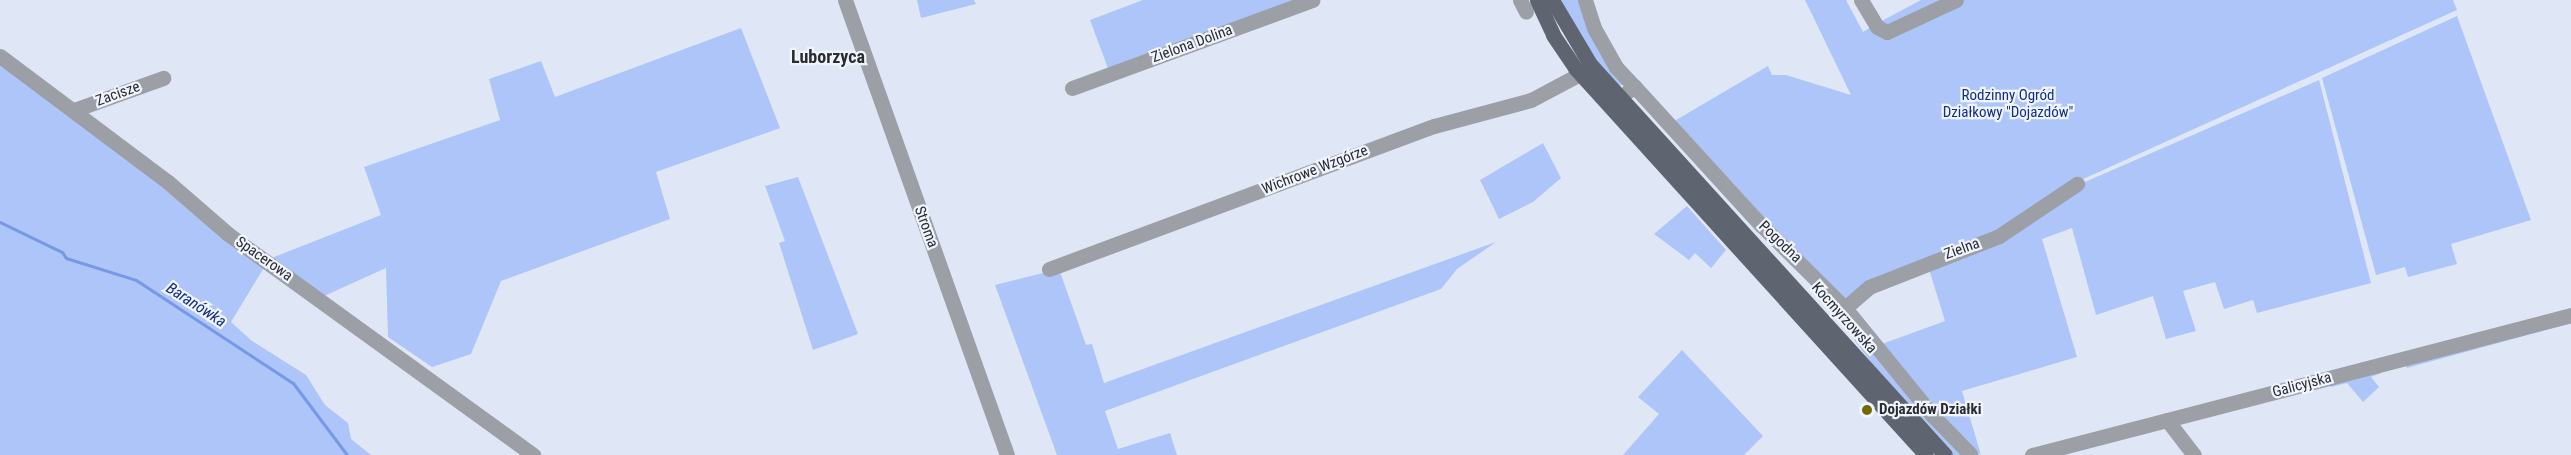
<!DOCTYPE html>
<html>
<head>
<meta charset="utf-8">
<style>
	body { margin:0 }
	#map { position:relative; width:2571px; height:455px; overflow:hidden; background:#dfe7f6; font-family:"Roboto Condensed",sans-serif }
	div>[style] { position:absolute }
	.green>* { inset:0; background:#adc5f8 }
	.stream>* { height:3px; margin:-1.5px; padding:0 1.5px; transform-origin:1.5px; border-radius:1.5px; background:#7698e6 }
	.minor>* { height:15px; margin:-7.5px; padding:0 7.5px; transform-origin:7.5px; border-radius:7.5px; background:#9c9fa6 }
	.major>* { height:15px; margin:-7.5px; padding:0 7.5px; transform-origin:7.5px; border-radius:7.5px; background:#5f6570 }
	.dots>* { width:16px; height:16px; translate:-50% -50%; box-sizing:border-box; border:3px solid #eff4fd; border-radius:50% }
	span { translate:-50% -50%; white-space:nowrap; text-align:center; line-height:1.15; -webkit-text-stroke:4.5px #eff4fd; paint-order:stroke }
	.street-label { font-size:15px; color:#2a2c32 }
	.park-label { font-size:15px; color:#132f88 }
	.poi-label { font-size:15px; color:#2a2c32; font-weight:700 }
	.left { translate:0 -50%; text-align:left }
	.water-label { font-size:16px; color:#132e87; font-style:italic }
	.quarter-label { font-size:18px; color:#2a2c32; font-weight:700 }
</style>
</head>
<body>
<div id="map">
	<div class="green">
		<i style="clip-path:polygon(917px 0,974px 0,976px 4px,921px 18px)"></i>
		<i style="clip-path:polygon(1143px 0,1312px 0,1109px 71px,1090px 20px)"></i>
		<i style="clip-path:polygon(1559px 0,1583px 0,1626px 81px,1618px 88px,1590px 53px)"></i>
		<i style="clip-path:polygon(1805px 0,1846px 0,1863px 32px,1874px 25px,1882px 39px,1963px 0,2453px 0,2457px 10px,2081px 180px,1998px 232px,1845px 299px,1764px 224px,1671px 123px,1768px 66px,1772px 75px,1786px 75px,1851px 95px)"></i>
		<i style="clip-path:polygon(1921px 0,1949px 0,1890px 28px,1878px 23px)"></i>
		<i style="clip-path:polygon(2457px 16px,2531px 220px,2451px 244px,2457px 264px,2408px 277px,2405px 267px,2376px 275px,2322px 78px)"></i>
		<i style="clip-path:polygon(741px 28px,780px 128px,656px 172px,670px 219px,501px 281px,471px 354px,432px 367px,388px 337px,386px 268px,324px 296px,269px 259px,381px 215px,364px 167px,500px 120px,489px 79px,541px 61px,555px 97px)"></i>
		<i style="clip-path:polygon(0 61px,265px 266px,231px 322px,252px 341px,306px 375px,325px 405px,348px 423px,351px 439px,371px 455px,0 455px)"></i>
		<i style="clip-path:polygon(2319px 80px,2371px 283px,2257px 313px,2253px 300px,2224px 309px,2215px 282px,2183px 291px,2196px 331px,2166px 339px,2153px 296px,2096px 315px,2072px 228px,2042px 239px,2077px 357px,1962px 391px,1981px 455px,1956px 434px,1882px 344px,1945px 321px,1928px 266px,2034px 217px,2085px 182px)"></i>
		<i style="clip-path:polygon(1543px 143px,1561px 178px,1533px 202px,1499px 219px,1480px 180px)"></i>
		<i style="clip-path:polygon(798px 177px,858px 334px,813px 350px,779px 243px,785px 241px,765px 186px)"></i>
		<i style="clip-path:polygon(1687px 206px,1726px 250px,1711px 268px,1695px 253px,1689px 260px,1654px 234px)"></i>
		<i style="clip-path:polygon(1496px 242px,1457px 269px,1441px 289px,1105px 411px,1118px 449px,1170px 433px,1177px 455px,1057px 455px,995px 285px,1059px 269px,1086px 345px,1092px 344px,1104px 383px)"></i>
		<i style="clip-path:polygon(1847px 314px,1966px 455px,1953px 455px,1879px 373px,1837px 317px)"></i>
		<i style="clip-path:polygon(2571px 318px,2571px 323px,2407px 368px,2404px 361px)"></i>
		<i style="clip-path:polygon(1682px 350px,1763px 436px,1744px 455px,1623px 455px,1659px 414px,1638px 397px)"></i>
		<i style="clip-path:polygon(2375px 370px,2381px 373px,2371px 377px,2379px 387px,2363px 402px,2347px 383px,2331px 387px,2327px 382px)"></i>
	</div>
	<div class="stream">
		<i style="left:0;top:222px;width:69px;rotate:25.8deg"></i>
		<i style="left:62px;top:252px;width:7px;rotate:56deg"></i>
		<i style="left:66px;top:258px;width:73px;rotate:17.4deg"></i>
		<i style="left:136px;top:280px;width:188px;rotate:33.3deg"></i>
		<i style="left:293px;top:383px;width:90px;rotate:53.1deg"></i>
	</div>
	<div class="minor">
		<i style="left:845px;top:0;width:483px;rotate:70.4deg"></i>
		<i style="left:1520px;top:0;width:13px;rotate:63deg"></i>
		<i style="left:1585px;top:0;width:29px;rotate:72deg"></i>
		<i style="left:1594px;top:28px;width:45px;rotate:60.6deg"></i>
		<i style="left:1616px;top:67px;width:26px;rotate:47deg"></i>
		<i style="left:1634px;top:86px;width:8px;rotate:140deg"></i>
		<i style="left:1861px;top:0;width:31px;rotate:59deg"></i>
		<i style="left:1877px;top:27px;width:11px;rotate:27deg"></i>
		<i style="left:1887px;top:32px;width:76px;rotate:-24.9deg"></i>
		<i style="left:0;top:56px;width:210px;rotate:36.9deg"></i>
		<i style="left:168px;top:182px;width:79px;rotate:40.9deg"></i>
		<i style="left:228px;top:234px;width:377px;rotate:35.9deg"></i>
		<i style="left:1634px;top:86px;width:188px;rotate:47.6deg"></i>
		<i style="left:1761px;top:225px;width:118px;rotate:44.7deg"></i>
		<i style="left:1845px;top:308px;width:139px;rotate:50.8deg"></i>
		<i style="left:1933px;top:416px;width:54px;rotate:45.7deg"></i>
		<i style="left:1072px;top:88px;width:256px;rotate:-20.1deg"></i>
		<i style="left:74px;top:110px;width:95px;rotate:-19.8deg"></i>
		<i style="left:1049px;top:269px;width:411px;rotate:-20.4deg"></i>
		<i style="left:1434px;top:126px;width:100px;rotate:-15deg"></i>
		<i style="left:1531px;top:100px;width:55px;rotate:-28deg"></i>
		<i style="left:1845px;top:308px;width:32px;rotate:-41deg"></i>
		<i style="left:1869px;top:287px;width:140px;rotate:-21.4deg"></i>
		<i style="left:1999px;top:236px;width:94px;rotate:-33.7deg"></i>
		<i style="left:2167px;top:420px;width:44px;rotate:52.4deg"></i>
		<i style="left:2032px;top:455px;width:557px;rotate:-14.56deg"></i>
	</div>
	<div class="major">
		<i style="left:1537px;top:0;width:38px;rotate:65deg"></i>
		<i style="left:1553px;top:35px;width:40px;rotate:56deg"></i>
		<i style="left:1575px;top:68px;width:522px;rotate:47.79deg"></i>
		<i style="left:1552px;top:0;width:74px;rotate:59.3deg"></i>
		<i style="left:1590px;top:64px;width:528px;rotate:47.76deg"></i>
	</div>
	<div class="dots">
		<i style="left:1867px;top:410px;background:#736901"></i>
	</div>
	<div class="street-label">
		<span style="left:1192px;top:44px;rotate:-20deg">Zielona Dolina</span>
		<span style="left:118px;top:94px;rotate:-20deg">Zacisze</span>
		<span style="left:1315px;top:170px;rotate:-21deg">Wichrowe Wzgórze</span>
		<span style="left:926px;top:227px;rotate:70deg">Stroma</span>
		<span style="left:1780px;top:242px;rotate:44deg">Pogodna</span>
		<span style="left:1962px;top:249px;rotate:-20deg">Zielna</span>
		<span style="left:264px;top:259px;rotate:35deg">Spacerowa</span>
		<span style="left:1844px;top:318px;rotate:48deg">Kocmyrzowska</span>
		<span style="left:2302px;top:385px;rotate:-15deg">Galicyjska</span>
	</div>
	<div class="park-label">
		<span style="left:2008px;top:104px">Rodzinny Ogród<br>Działkowy "Dojazdów"</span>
	</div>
	<div class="poi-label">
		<span class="left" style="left:1879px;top:410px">Dojazdów Działki</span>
	</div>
	<div class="water-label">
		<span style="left:196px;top:305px;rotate:33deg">Baranówka</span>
	</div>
	<div class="quarter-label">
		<span style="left:828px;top:57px">Luborzyca</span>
	</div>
</div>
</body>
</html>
